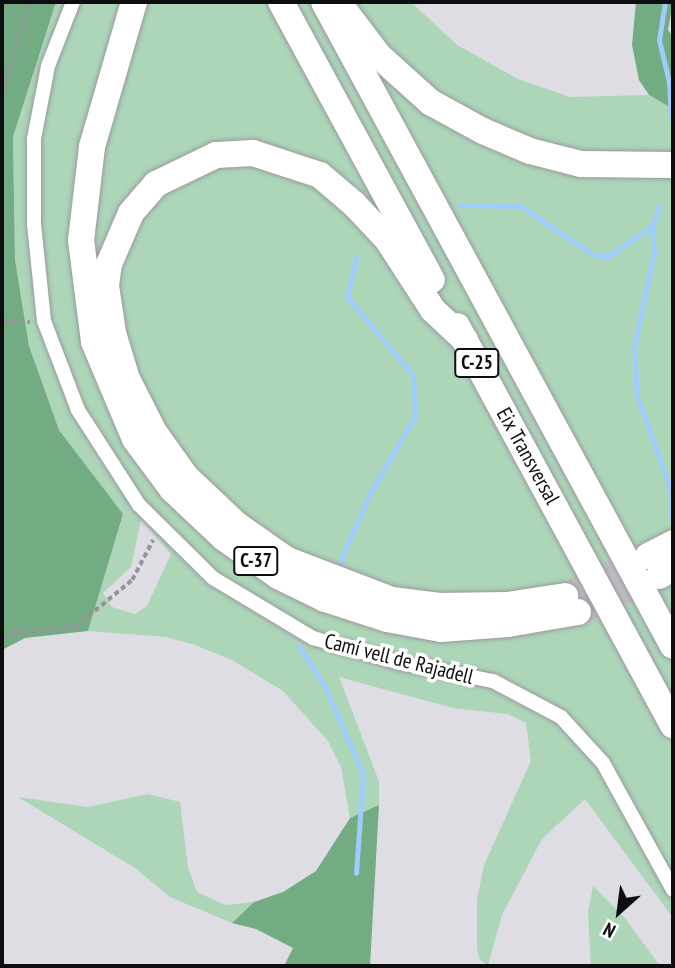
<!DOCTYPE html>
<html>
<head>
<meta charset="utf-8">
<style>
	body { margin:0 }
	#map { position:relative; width:675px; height:968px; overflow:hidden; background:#dedde4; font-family:"PT Sans Narrow",sans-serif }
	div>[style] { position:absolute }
	.green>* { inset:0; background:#acd6b7 }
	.forest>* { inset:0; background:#73ab83 }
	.stream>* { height:5px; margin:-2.5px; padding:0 2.5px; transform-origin:2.5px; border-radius:2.5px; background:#9eccfc }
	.highway-tunnel>* { height:26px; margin-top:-13px; transform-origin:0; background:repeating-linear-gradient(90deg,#bfbec4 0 26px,transparent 0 39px) }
	.path>* { height:3.5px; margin-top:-1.75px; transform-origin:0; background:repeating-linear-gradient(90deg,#95949a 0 5px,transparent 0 8.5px) }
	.roads { filter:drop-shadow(0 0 2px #9a999f) drop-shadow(0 0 2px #9a999f) }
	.street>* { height:14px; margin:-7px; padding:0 7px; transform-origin:7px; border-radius:7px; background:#fff }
	.highway>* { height:26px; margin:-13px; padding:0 13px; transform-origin:13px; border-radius:13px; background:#fff }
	span { translate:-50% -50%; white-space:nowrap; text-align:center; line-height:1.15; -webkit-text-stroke:7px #fff; paint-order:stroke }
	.shield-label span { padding:2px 5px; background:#fff; border:2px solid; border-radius:5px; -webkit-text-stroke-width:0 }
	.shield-label { font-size:19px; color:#0e0e10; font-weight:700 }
	.street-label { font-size:21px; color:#0e0e10 }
	.frame { position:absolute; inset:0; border:4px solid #0e0e10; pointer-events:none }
	.north { position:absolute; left:584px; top:877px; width:70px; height:70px; -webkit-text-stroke:5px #fff; paint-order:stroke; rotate:208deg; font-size:19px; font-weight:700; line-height:28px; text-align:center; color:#0e0e10 }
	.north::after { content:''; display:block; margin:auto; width:24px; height:32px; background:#0e0e10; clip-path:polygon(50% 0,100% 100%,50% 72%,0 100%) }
</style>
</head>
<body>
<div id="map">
	<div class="green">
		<i style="clip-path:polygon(evenodd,56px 2px,411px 2px,457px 45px,518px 79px,570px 97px,649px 95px,673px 109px,673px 918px,585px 799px,542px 839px,502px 915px,488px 965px,480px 960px,477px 949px,477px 899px,484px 865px,531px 761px,526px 723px,508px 714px,453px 708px,339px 677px,379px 781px,379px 805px,350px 818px,341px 767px,328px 741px,283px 691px,232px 660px,195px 645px,166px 637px,88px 631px,123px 514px,59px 430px,29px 346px,15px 260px,13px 137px,56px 2px,141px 520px,171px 554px,147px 606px,135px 614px,112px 607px,103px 593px,131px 567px,141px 520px)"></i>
		<i style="clip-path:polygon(148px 794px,180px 802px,188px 867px,197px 892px,225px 905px,254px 902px,232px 923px,170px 897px,135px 868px,18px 797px,88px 807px)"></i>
		<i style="clip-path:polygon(593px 886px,625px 918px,660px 966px,591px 966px,588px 913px)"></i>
	</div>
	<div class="forest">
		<i style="clip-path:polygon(2px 2px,56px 2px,13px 137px,15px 260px,29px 346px,59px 430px,123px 514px,88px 631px,25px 638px,2px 650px)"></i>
		<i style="clip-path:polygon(636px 2px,673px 2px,668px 30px,673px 37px,673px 109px,649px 95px,639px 80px,632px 45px)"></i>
		<i style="clip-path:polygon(379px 805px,370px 966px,284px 966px,293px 948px,256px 929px,232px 923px,254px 902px,283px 892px,316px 871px,350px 818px)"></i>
	</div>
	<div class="stream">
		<i style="left:665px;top:2px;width:38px;rotate:99deg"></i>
		<i style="left:659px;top:40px;width:43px;rotate:76.6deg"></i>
		<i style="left:669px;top:82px;width:38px;rotate:87deg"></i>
		<i style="left:459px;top:205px;width:62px;rotate:0.9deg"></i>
		<i style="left:521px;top:206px;width:87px;rotate:34.2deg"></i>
		<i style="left:593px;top:255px;width:16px;rotate:4deg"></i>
		<i style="left:609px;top:256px;width:52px;rotate:-34.9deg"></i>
		<i style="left:660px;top:206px;width:22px;rotate:112deg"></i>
		<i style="left:652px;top:226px;width:26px;rotate:86deg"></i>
		<i style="left:654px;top:252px;width:97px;rotate:101.9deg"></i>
		<i style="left:634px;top:347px;width:49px;rotate:86.5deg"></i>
		<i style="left:637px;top:396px;width:103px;rotate:70.2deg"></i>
		<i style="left:672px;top:493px;width:26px;rotate:90deg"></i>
		<i style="left:338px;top:566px;width:80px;rotate:-66.3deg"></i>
		<i style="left:370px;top:493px;width:89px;rotate:-59.7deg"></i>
		<i style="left:415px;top:416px;width:41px;rotate:-92.8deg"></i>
		<i style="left:413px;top:375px;width:102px;rotate:-130.2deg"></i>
		<i style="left:347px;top:297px;width:40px;rotate:-77deg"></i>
		<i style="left:298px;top:646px;width:47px;rotate:56.3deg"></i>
		<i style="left:324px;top:685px;width:97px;rotate:66.3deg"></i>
		<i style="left:363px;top:774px;width:99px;rotate:94deg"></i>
	</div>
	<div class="highway-tunnel">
		<i style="left:565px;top:596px;width:92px;rotate:-25.7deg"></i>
		<i style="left:578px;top:612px;width:89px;rotate:-24deg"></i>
	</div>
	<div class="path">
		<i style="left:2px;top:91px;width:93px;rotate:-73.1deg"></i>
		<i style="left:2px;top:321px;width:28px;rotate:2deg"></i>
		<i style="left:2px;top:639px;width:12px;rotate:-31deg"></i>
		<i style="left:12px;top:633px;width:63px;rotate:-5.4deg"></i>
		<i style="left:75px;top:627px;width:74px;rotate:-39.5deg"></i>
		<i style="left:132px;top:580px;width:45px;rotate:-62.3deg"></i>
	</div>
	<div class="roads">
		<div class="street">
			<i style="left:73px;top:2px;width:69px;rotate:111.3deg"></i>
			<i style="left:48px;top:66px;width:74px;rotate:100.9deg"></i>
			<i style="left:34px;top:139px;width:85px;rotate:90deg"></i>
			<i style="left:34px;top:224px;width:98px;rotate:84.1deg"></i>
			<i style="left:44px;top:321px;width:95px;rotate:69.1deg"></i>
			<i style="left:78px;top:410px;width:113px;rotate:57.3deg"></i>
			<i style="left:139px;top:505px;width:104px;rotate:44.6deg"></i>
			<i style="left:213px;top:578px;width:117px;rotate:31deg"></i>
			<i style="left:313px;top:638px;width:91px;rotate:15.9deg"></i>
			<i style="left:401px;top:663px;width:94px;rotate:11.1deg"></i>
			<i style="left:493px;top:681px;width:77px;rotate:27.9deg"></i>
			<i style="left:561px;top:717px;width:62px;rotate:47.6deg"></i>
			<i style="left:603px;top:763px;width:145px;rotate:61.1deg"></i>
		</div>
		<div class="highway">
			<i style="left:134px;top:2px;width:151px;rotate:106.2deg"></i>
			<i style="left:92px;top:147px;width:94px;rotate:96.7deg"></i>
			<i style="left:81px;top:240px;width:103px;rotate:82.7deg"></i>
			<i style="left:94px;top:342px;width:105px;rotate:67.1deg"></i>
			<i style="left:135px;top:439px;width:62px;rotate:53.5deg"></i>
			<i style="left:172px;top:489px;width:71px;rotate:43.3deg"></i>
			<i style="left:224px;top:538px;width:66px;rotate:35.1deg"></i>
			<i style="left:278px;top:576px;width:52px;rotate:26.1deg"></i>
			<i style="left:325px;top:599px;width:65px;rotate:17.9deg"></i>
			<i style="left:387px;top:619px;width:55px;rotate:10.5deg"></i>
			<i style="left:441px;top:629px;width:67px;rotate:-4.3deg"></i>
			<i style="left:508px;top:624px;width:71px;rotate:-9.7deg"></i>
			<i style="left:281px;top:2px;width:316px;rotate:61.5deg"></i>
			<i style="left:324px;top:2px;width:732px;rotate:61.55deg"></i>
			<i style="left:344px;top:10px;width:58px;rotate:52.7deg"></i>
			<i style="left:379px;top:56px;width:69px;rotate:42deg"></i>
			<i style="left:430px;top:102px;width:60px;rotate:28.7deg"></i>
			<i style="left:483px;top:131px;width:51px;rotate:23.1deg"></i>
			<i style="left:530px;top:151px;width:53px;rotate:14.3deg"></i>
			<i style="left:581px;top:164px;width:92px;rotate:0.6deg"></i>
			<i style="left:457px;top:326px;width:454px;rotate:61.6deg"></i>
			<i style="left:465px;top:340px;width:44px;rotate:-136.8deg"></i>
			<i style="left:433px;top:310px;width:85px;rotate:-122.9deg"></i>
			<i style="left:387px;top:239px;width:48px;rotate:-133.3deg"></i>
			<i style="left:354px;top:204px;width:45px;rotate:-139.5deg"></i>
			<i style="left:320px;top:175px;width:71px;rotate:-161.8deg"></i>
			<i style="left:253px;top:153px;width:37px;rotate:177deg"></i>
			<i style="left:216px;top:155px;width:67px;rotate:154.2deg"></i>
			<i style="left:156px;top:184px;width:38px;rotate:131deg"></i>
			<i style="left:131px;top:213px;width:56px;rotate:113.3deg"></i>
			<i style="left:109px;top:264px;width:22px;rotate:98deg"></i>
			<i style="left:106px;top:286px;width:48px;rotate:81.5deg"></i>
			<i style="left:113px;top:333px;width:48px;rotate:73.1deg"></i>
			<i style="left:127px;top:379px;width:59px;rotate:63deg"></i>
			<i style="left:154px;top:432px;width:55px;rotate:54.6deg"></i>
			<i style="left:186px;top:477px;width:70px;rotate:43.3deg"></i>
			<i style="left:237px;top:525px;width:61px;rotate:35deg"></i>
			<i style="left:287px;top:560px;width:112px;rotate:20.9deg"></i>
			<i style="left:392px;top:600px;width:48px;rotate:7.1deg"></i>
			<i style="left:440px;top:606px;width:67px;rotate:-0.9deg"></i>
			<i style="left:507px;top:605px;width:59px;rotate:-8.8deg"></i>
			<i style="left:648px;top:556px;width:28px;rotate:-27deg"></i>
			<i style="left:659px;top:576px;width:16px;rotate:-30deg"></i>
		</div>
	</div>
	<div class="shield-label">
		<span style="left:477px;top:363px">C-25</span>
		<span style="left:256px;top:561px">C-37</span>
	</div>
	<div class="street-label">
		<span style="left:528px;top:456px;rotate:61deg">Eix Transversal</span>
		<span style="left:399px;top:659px;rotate:14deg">Camí vell de Rajadell</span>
	</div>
	<div class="frame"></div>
	<div class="north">N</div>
</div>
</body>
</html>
